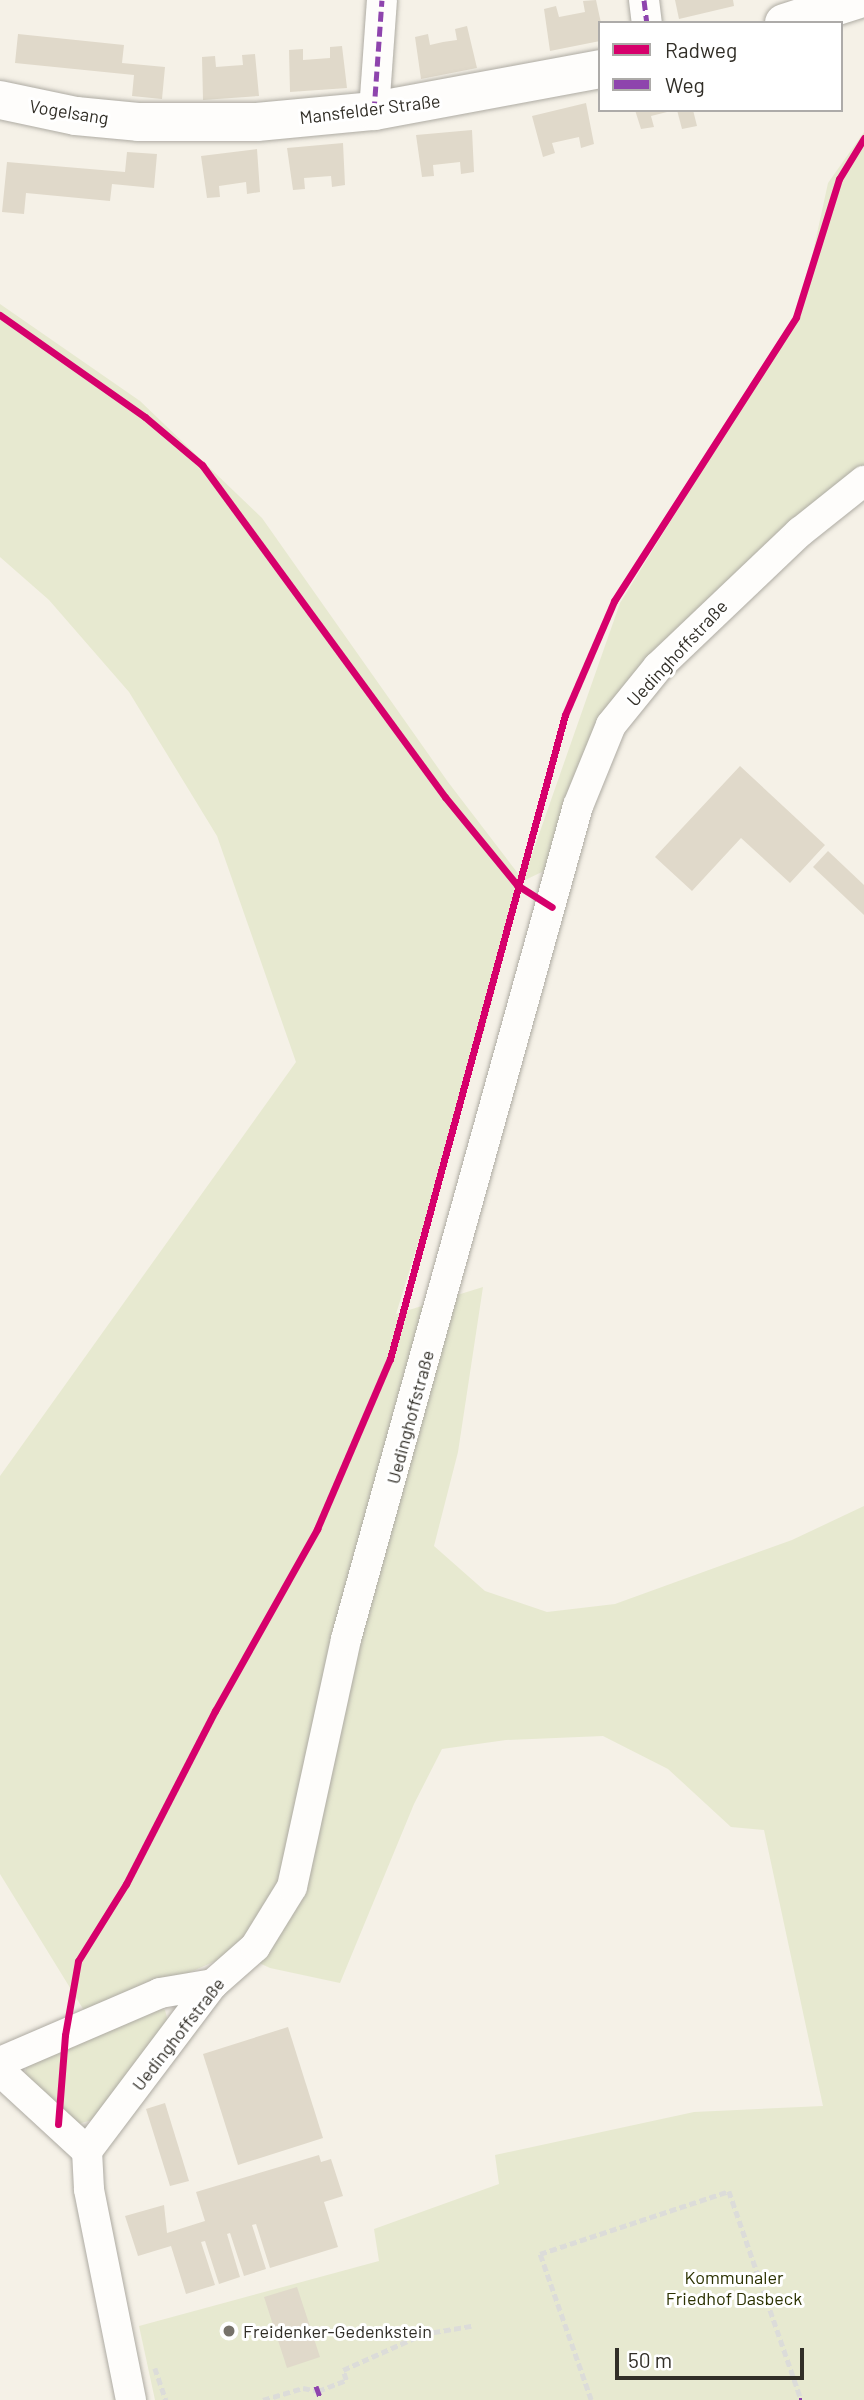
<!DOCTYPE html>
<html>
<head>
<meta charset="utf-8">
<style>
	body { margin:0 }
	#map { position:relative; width:864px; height:2400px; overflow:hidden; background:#f5f1e7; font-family:Barlow,sans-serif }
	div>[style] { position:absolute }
	.green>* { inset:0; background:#e7e9d0 }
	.building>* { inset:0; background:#e0d9ca }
	.path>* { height:4.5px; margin-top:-2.25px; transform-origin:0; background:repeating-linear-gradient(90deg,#dcdcd9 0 7px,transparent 0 10.5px) }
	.roads { filter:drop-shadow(0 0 2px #aeaba3) drop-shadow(0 0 2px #aeaba3) }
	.street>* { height:30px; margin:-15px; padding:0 15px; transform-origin:15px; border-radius:15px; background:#fefdfb }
	.secondary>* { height:38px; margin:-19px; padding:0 19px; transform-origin:19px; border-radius:19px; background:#fefdfb }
	.quiet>* { height:5px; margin-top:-2.5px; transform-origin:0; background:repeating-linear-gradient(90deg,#8e44ad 0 10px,transparent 0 15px) }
	.cycleway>* { height:7px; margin:-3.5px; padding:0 3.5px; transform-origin:3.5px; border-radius:3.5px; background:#d6006c }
	.dots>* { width:19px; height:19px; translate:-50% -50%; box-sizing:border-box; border:4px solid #fff; border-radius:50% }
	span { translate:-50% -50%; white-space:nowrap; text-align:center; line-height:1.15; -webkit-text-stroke:6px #fff; paint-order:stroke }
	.street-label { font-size:18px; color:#312e27 }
	.park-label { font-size:18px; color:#2c3202 }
	.poi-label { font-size:18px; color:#312e27 }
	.left { translate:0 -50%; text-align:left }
	.legend { position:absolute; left:598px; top:21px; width:245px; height:91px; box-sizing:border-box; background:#fff; border:2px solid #adaba9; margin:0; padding:9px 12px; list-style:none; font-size:21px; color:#312e27 }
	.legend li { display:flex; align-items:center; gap:14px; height:35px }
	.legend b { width:35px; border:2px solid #adaba9 }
	.scale { position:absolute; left:615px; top:2348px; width:189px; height:32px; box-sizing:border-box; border:4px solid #312e27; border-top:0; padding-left:9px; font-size:21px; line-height:24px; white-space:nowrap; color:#312e27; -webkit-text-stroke:5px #fff; paint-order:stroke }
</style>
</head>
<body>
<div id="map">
	<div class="green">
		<i style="clip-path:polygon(864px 132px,864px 469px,604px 711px,567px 793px,548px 869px,523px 881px,485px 1028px,396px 1314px,483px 1287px,458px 1452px,434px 1546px,485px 1591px,547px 1612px,615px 1604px,792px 1540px,864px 1506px,864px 2400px,155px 2400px,139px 2326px,379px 2261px,374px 2229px,499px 2184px,495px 2155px,694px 2112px,823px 2106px,764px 1830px,731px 1827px,668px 1769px,603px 1736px,506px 1740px,442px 1749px,414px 1804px,340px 1983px,270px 1968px,236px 1952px,88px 2017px,0 1874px,0 1476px,296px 1062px,217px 836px,129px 692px,49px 600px,0 557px,0 304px,140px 401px,262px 518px,448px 782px,523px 880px,620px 603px,800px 312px,828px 183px)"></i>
		<i style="clip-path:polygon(151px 2006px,165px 2010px,168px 2022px,92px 2120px,67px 2127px,31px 2091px,25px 2074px,28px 2058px)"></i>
	</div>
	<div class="building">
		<i style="clip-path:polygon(596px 0,601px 23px,600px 41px,550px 51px,544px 9px,556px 6px,559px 17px,585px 12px,583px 1px)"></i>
		<i style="clip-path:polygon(675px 0,733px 0,734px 6px,679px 19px)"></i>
		<i style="clip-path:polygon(467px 26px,477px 68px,421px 79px,415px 37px,428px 34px,430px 45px,443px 42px,457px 40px,455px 29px)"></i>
		<i style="clip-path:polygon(18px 34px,124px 45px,122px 63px,165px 67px,162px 99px,132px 96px,134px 75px,15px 63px)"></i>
		<i style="clip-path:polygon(342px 46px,347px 88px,290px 92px,289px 50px,303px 49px,303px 60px,330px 58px,330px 47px)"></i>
		<i style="clip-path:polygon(255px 54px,259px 96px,203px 100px,202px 57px,215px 56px,216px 67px,229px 66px,243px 65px,242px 55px)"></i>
		<i style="clip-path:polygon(586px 103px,594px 144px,581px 148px,579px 137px,552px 143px,555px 153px,543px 157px,532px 116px)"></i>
		<i style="clip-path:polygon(635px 110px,671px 110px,671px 111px,651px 116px,654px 127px,641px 129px)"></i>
		<i style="clip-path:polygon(677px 110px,693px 110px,697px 126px,682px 129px)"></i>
		<i style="clip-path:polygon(472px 130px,474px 172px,461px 174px,460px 162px,433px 165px,434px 176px,422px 177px,416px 135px)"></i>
		<i style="clip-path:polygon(343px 143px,345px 185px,332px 187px,331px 176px,304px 178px,305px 189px,293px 190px,287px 148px)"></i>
		<i style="clip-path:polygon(257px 149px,260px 192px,247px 194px,246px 182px,219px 186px,220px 197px,207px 198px,201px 156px)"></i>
		<i style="clip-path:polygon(127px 152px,157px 154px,154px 188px,112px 184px,110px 201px,26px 193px,24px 214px,2px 212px,7px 162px,125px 172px)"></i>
		<i style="clip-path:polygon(740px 766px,825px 845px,790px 883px,741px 838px,692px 891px,655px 857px)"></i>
		<i style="clip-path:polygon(828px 851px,864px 885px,864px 915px,813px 867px)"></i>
		<i style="clip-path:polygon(288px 2027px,323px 2138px,238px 2165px,203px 2054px)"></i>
		<i style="clip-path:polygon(165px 2103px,189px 2181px,170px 2186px,146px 2109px)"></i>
		<i style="clip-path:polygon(319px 2155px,321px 2162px,331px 2159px,343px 2196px,324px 2202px,338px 2247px,270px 2268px,256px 2224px,252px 2225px,266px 2269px,244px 2276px,230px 2233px,227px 2234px,240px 2277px,219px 2284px,205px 2241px,201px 2242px,215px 2285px,186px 2294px,171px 2246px,138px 2256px,125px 2216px,164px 2205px,167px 2233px,205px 2221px,196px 2192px)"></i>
		<i style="clip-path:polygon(297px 2287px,320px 2357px,287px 2368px,264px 2297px)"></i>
	</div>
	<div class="path">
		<i style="left:155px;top:2368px;width:34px;rotate:71deg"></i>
		<i style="left:263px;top:2400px;width:42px;rotate:-16.7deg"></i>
		<i style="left:303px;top:2388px;width:15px;rotate:11deg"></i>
		<i style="left:318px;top:2391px;width:30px;rotate:-21deg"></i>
		<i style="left:346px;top:2380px;width:10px;rotate:-107deg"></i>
		<i style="left:343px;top:2370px;width:88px;rotate:-24.2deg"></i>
		<i style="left:423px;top:2334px;width:49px;rotate:-9.5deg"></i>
		<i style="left:591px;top:2400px;width:155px;rotate:-109.3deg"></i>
		<i style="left:540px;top:2254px;width:199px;rotate:-18.4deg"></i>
		<i style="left:729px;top:2191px;width:220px;rotate:70.9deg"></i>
	</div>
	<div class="roads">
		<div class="street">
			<i style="left:644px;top:0;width:23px;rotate:83deg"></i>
			<i style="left:374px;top:111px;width:111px;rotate:-85.9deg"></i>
			<i style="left:0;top:2062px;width:174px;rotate:-23.3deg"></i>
			<i style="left:160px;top:1993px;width:54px;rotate:-9.6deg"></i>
			<i style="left:0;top:2071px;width:118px;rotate:42.6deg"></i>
			<i style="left:131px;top:2400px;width:215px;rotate:-101.3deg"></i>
			<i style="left:89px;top:2189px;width:38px;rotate:-93deg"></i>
			<i style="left:87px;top:2151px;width:209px;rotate:-53deg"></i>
			<i style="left:213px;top:1984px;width:56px;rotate:-41.4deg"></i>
			<i style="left:255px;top:1947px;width:70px;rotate:-58.3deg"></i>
			<i style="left:292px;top:1887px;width:254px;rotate:-77.7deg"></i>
			<i style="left:346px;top:1639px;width:865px;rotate:-74.44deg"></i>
			<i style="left:578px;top:806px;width:87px;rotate:-67.8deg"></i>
			<i style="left:611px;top:725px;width:75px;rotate:-51deg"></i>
			<i style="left:658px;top:667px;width:196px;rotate:-43.6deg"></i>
			<i style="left:800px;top:532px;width:82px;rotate:-38.6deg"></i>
		</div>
		<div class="secondary">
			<i style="left:784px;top:23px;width:76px;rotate:-17.7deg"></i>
			<i style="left:0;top:100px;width:78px;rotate:11.9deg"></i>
			<i style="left:76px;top:116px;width:62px;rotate:5.5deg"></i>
			<i style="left:138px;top:122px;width:119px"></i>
			<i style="left:257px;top:122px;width:118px;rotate:-5.4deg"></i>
			<i style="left:374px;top:111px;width:230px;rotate:-10.5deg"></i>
		</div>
	</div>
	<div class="quiet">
		<i style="left:644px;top:0;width:23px;rotate:83deg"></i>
		<i style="left:374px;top:111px;width:111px;rotate:-85.9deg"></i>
		<i style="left:316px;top:2386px;width:15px;rotate:70deg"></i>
		<i style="left:799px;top:2400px;width:3px"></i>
	</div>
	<div class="cycleway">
		<i style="left:0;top:315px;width:177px;rotate:35.1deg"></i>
		<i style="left:145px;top:417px;width:75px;rotate:40.1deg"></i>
		<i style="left:202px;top:465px;width:411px;rotate:53.8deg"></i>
		<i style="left:445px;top:797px;width:114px;rotate:50.7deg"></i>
		<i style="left:517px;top:885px;width:41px;rotate:32.2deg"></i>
		<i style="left:58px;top:2124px;width:89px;rotate:-85.5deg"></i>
		<i style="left:65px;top:2035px;width:75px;rotate:-80deg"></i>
		<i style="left:78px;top:1961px;width:91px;rotate:-58.1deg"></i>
		<i style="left:126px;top:1884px;width:195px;rotate:-62.8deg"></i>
		<i style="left:215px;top:1711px;width:209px;rotate:-60.7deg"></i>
		<i style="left:317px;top:1529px;width:185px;rotate:-66.8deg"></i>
		<i style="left:390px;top:1359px;width:667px;rotate:-74.8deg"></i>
		<i style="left:565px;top:715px;width:124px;rotate:-66.7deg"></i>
		<i style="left:614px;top:601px;width:337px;rotate:-57.3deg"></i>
		<i style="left:796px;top:317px;width:145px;rotate:-72.7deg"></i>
		<i style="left:839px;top:179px;width:48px;rotate:-58.6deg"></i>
	</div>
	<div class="dots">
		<i style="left:229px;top:2331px;background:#76726a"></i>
	</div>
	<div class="street-label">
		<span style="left:370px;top:109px;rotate:-7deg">Mansfelder Straße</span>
		<span style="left:69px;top:112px;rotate:9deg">Vogelsang</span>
		<span style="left:677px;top:653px;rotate:-47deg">Uedinghoffstraße</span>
		<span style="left:410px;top:1417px;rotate:-75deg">Uedinghoffstraße</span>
		<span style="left:178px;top:2034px;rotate:-52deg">Uedinghoffstraße</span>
	</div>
	<div class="park-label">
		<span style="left:734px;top:2288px">Kommunaler<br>Friedhof Dasbeck</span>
	</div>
	<div class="poi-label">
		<span class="left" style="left:243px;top:2331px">Freidenker-Gedenkstein</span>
	</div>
	<ul class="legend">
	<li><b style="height:9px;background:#d6006c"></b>Radweg</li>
	<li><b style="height:9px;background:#8e44ad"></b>Weg</li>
	</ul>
	<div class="scale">50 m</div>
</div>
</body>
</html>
